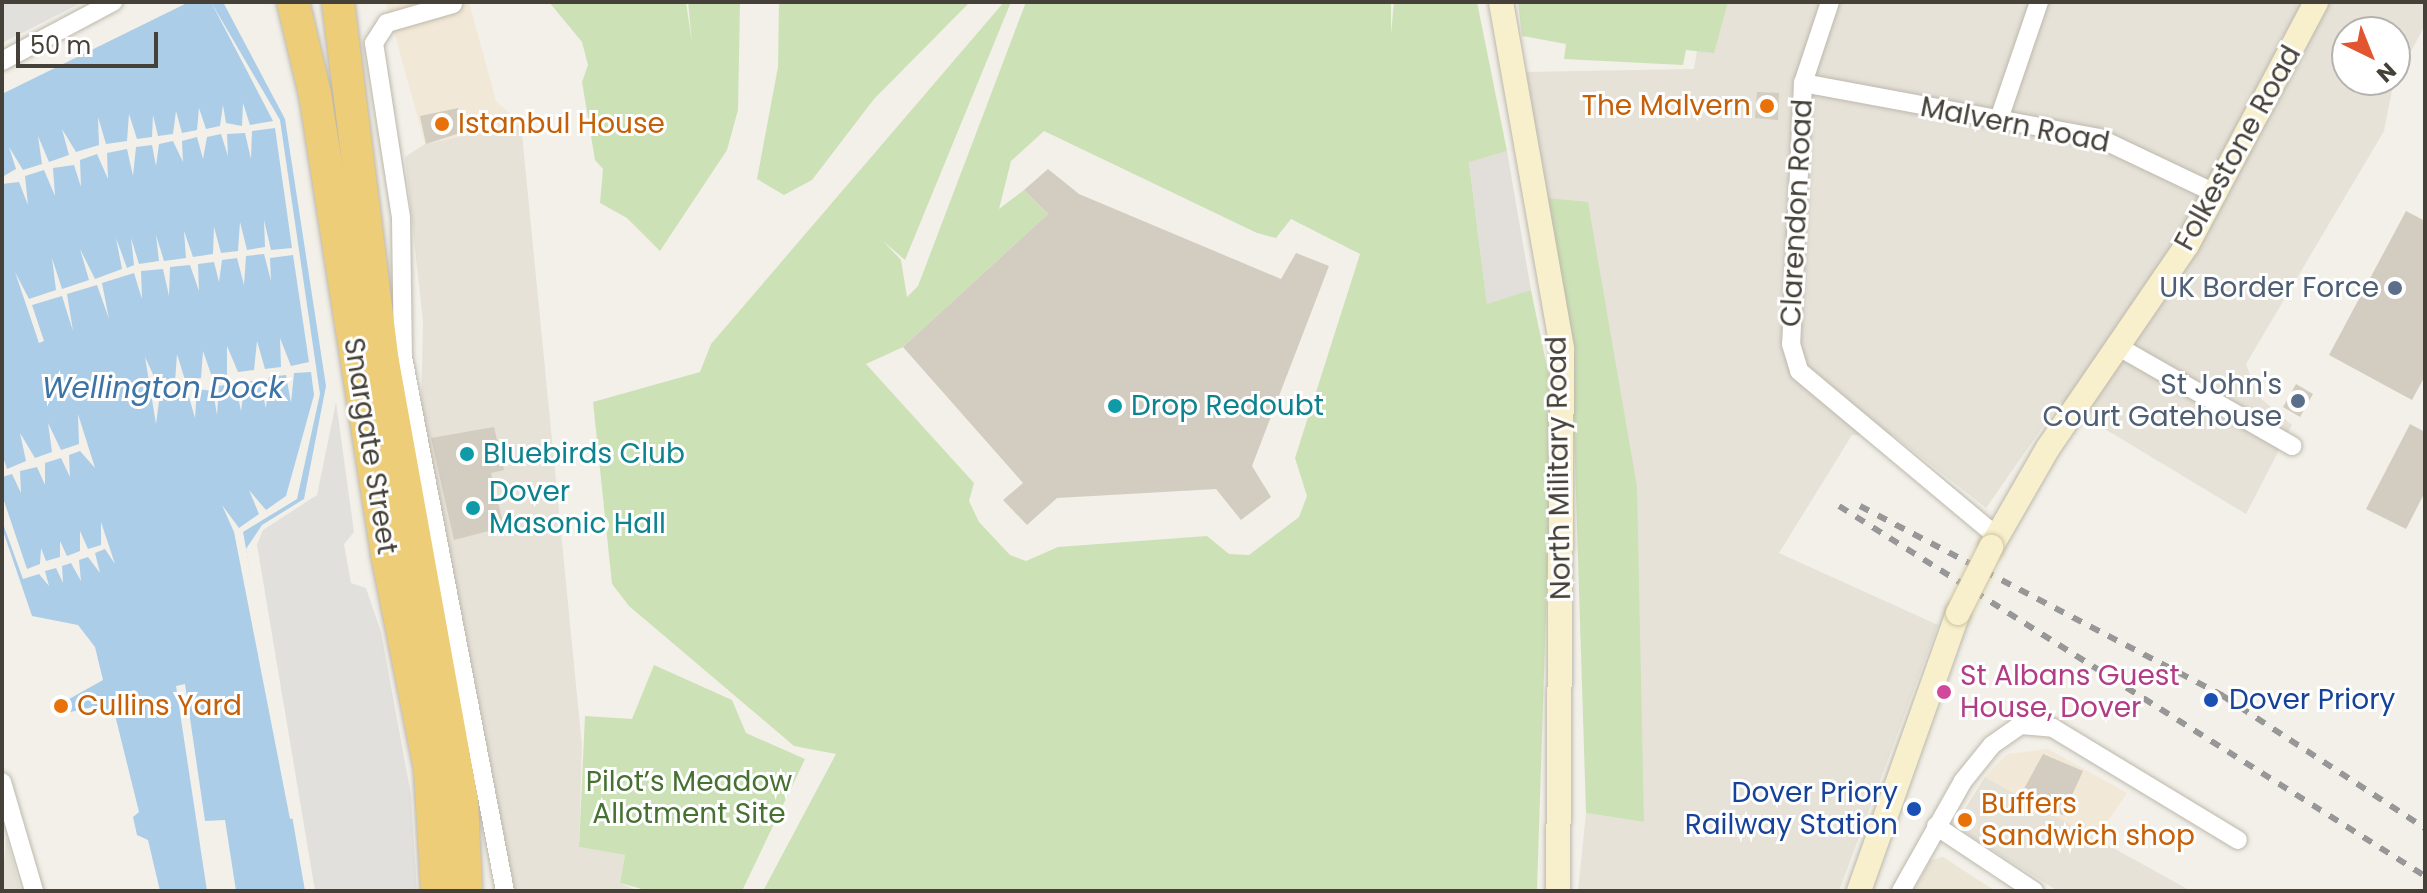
<!DOCTYPE html>
<html>
<head>
<meta charset="utf-8">
<style>
	body { margin:0 }
	#map { position:relative; width:2427px; height:893px; overflow:hidden; background:#f2f0e9; font-family:Poppins,sans-serif }
	div>[style] { position:absolute }
	.residential>* { inset:0; background:#e6e2d8 }
	.commercial>* { inset:0; background:#f2e8d7 }
	.industrial>* { inset:0; background:#e2dfda }
	.education>* { inset:0; background:#eae5d4 }
	.green>* { inset:0; background:#cce2b6 }
	.parking>* { inset:0; background:#e1e0dd }
	.water>* { inset:0; background:#accde8 }
	.pier>* { inset:0; background:#f2f0e9 }
	.building>* { inset:0; background:#d3ccc0 }
	.roads { filter:drop-shadow(0 0 2px #bdb8ac) drop-shadow(0 0 2px #bdb8ac) }
	.street>* { height:18px; margin:-9px; padding:0 9px; transform-origin:9px; border-radius:9px; background:#fff }
	.secondary>* { height:24px; margin:-12px; padding:0 12px; transform-origin:12px; border-radius:12px; background:#f8f0cd }
	.highway>* { height:32px; margin:-16px; padding:0 16px; transform-origin:16px; border-radius:16px; background:#eecd79 }
	.rail>* { height:6px; margin-top:-3px; transform-origin:0; background:repeating-linear-gradient(90deg,#979797 0 10px,transparent 0 20px) }
	.bridges { filter:drop-shadow(0 0 2px #cdc39e) drop-shadow(0 0 2px #cdc39e) }
	.secondary-bridge>* { height:24px; margin:-12px; padding:0 12px; transform-origin:12px; border-radius:12px; background:#f8f0cd }
	.dots>* { width:22px; height:22px; translate:-50% -50%; box-sizing:border-box; border:4px solid #fff; border-radius:50% }
	span { translate:-50% -50%; white-space:nowrap; text-align:center; line-height:1.15; -webkit-text-stroke:6px #fff; paint-order:stroke }
	.food-label { font-size:28px; color:#c56008 }
	.right { translate:-100% -50%; text-align:right }
	.left { translate:0 -50%; text-align:left }
	.street-label { font-size:28px; color:#454138 }
	.service-label { font-size:28px; color:#4e5e75 }
	.culture-label { font-size:28px; color:#0d838f }
	.hotel-label { font-size:28px; color:#b23c85 }
	.transit-label { font-size:28px; color:#164399 }
	.park-label { font-size:28px; color:#467132 }
	.water-label { font-size:30px; color:#3d74a5; font-style:italic }
	.frame { position:absolute; inset:0; border:4px solid #454138; pointer-events:none }
	.north { position:absolute; left:2331px; top:16px; width:80px; height:80px; box-sizing:border-box; background:#fff; border:2px solid #b5b3af; border-radius:50%; rotate:137deg; font-size:22px; font-weight:700; line-height:32px; text-align:center; color:#454138 }
	.north::after { content:''; display:block; margin:auto; width:28px; height:36px; background:#e15531; clip-path:polygon(50% 0,100% 100%,50% 72%,0 100%) }
	.scale { position:absolute; left:16px; top:32px; width:142px; height:36px; box-sizing:border-box; border:4px solid #454138; border-top:0; padding-left:10px; font-size:24px; line-height:28px; white-space:nowrap; color:#454138; -webkit-text-stroke:6px #fff; paint-order:stroke }
</style>
</head>
<body>
<div id="map">
	<div class="residential">
		<i style="clip-path:polygon(evenodd,1705px 2px,2425px 2px,2425px 25px,2393px 85px,2384px 131px,2246px 364px,2258px 396px,2292px 425px,2246px 514px,2060px 402px,1986px 508px,1893px 435px,1852px 435px,1779px 553px,1938px 625px,1839px 891px,1578px 891px,1586px 813px,1644px 822px,1547px 198px,1519px 72px,1694px 69px,1705px 2px,2347px 32px,2395px 32px,2395px 80px,2347px 80px,2347px 32px)"></i>
		<i style="clip-path:polygon(521px 124px,582px 746px,579px 847px,625px 855px,620px 883px,638px 891px,513px 891px,421px 412px,423px 322px,405px 157px,425px 144px)"></i>
		<i style="clip-path:polygon(1985px 777px,2191px 891px,2058px 891px,1954px 826px)"></i>
		<i style="clip-path:polygon(6px 836px,21px 891px,2px 891px)"></i>
	</div>
	<div class="commercial">
		<i style="clip-path:polygon(386px 2px,469px 2px,496px 101px,521px 124px,425px 144px)"></i>
		<i style="clip-path:polygon(2048px 749px,2127px 793px,2096px 839px,1985px 777px,2007px 754px)"></i>
	</div>
	<div class="industrial">
		<i style="clip-path:polygon(1507px 151px,1531px 290px,1487px 305px,1469px 161px)"></i>
	</div>
	<div class="education">
		<i style="clip-path:polygon(1943px 857px,1995px 891px,1914px 891px,1930px 860px)"></i>
	</div>
	<div class="green">
		<i style="clip-path:polygon(549px 2px,686px 2px,692px 43px,688px 2px,740px 2px,738px 110px,727px 150px,660px 251px,627px 218px,600px 203px,603px 169px,595px 160px,582px 82px,588px 65px,582px 42px)"></i>
		<i style="clip-path:polygon(779px 2px,970px 2px,874px 99px,812px 180px,784px 195px,757px 179px,778px 67px)"></i>
		<i style="clip-path:polygon(evenodd,1004px 2px,1011px 2px,905px 260px,883px 241px,901px 260px,907px 297px,918px 286px,1026px 2px,1391px 2px,1391px 34px,1394px 2px,1477px 2px,1507px 151px,1469px 162px,1487px 304px,1531px 290px,1553px 396px,1537px 891px,763px 891px,836px 754px,794px 746px,629px 606px,612px 584px,593px 402px,700px 372px,711px 344px,1004px 2px,1044px 131px,1257px 233px,1276px 238px,1291px 219px,1360px 254px,1295px 458px,1307px 496px,1299px 517px,1249px 555px,1229px 554px,1207px 536px,1058px 547px,1026px 561px,1010px 555px,979px 522px,969px 501px,974px 483px,866px 364px,903px 347px,1048px 214px,1024px 190px,999px 209px,1011px 161px,1044px 131px)"></i>
		<i style="clip-path:polygon(1518px 2px,1728px 2px,1714px 53px,1686px 50px,1683px 65px,1564px 59px,1566px 44px,1522px 36px)"></i>
		<i style="clip-path:polygon(1547px 198px,1588px 202px,1637px 487px,1644px 822px,1586px 813px,1572px 368px)"></i>
		<i style="clip-path:polygon(654px 665px,732px 700px,746px 733px,805px 759px,742px 891px,649px 891px,620px 883px,625px 855px,579px 847px,585px 716px,632px 719px)"></i>
	</div>
	<div class="parking">
		<i style="clip-path:polygon(2px 2px,83px 2px,2px 43px)"></i>
		<i style="clip-path:polygon(336px 402px,354px 532px,344px 544px,351px 583px,366px 588px,381px 632px,411px 795px,417px 891px,315px 891px,257px 545px,263px 530px,317px 495px)"></i>
	</div>
	<div class="water">
		<i style="clip-path:polygon(189px 2px,223px 2px,285px 119px,326px 386px,304px 499px,262px 525px,246px 549px,305px 891px,236px 891px,225px 820px,205px 821px,185px 684px,176px 686px,207px 891px,160px 891px,148px 840px,137px 835px,133px 817px,139px 812px,115px 715px,101px 705px,66px 713px,62px 703px,103px 680px,95px 647px,78px 625px,32px 616px,2px 528px,2px 94px)"></i>
	</div>
	<div class="pier">
		<i style="clip-path:polygon(211px 2px,280px 120px,320px 394px,297px 499px,243px 532px,295px 818px,290px 819px,234px 532px,222px 505px,239px 528px,259px 514px,249px 490px,266px 510px,286px 496px,314px 395px,311px 372px,294px 373px,291px 403px,286px 375px,269px 377px,266px 408px,259px 380px,245px 382px,241px 411px,235px 383px,219px 386px,217px 415px,213px 391px,197px 389px,195px 418px,187px 390px,160px 394px,156px 424px,145px 357px,158px 385px,175px 382px,177px 354px,185px 380px,201px 378px,203px 351px,212px 377px,227px 375px,227px 346px,238px 372px,254px 370px,257px 341px,265px 369px,281px 367px,280px 338px,291px 366px,309px 362px,293px 255px,270px 258px,271px 281px,264px 254px,246px 256px,244px 285px,237px 258px,222px 260px,219px 282px,214px 262px,198px 264px,199px 291px,190px 265px,170px 267px,169px 296px,163px 269px,141px 271px,142px 299px,134px 273px,102px 283px,109px 319px,97px 285px,67px 294px,73px 331px,62px 296px,32px 305px,44px 341px,39px 343px,15px 272px,29px 299px,56px 290px,52px 258px,62px 289px,89px 280px,80px 249px,95px 279px,122px 269px,116px 238px,127px 268px,134px 265px,131px 238px,139px 264px,159px 261px,156px 235px,164px 261px,186px 258px,184px 231px,193px 257px,213px 254px,214px 227px,221px 253px,238px 251px,240px 222px,247px 250px,265px 247px,264px 220px,271px 250px,292px 248px,275px 128px,252px 131px,251px 159px,245px 133px,227px 134px,228px 156px,221px 134px,207px 137px,203px 159px,197px 137px,182px 141px,183px 162px,173px 141px,159px 144px,156px 166px,152px 145px,136px 147px,133px 176px,127px 149px,107px 153px,108px 179px,97px 154px,80px 160px,81px 187px,74px 165px,53px 168px,55px 196px,44px 170px,25px 176px,28px 205px,19px 182px,2px 184px,2px 177px,16px 169px,9px 147px,23px 170px,42px 164px,38px 136px,49px 162px,69px 155px,62px 129px,76px 152px,99px 145px,98px 117px,106px 144px,127px 141px,129px 114px,137px 139px,152px 137px,153px 115px,158px 136px,173px 134px,176px 111px,182px 133px,197px 130px,199px 108px,206px 129px,220px 126px,223px 105px,226px 123px,242px 126px,243px 103px,250px 125px,273px 121px)"></i>
		<i style="clip-path:polygon(78px 414px,95px 468px,80px 451px,69px 455px,70px 477px,61px 458px,45px 463px,45px 485px,37px 467px,20px 471px,21px 493px,12px 474px,2px 477px,2px 454px,7px 469px,26px 461px,20px 433px,35px 458px,52px 452px,48px 423px,61px 450px,79px 444px)"></i>
		<i style="clip-path:polygon(2px 495px,27px 569px,40px 564px,41px 548px,46px 561px,60px 557px,60px 541px,67px 556px,80px 551px,80px 531px,88px 549px,101px 545px,101px 522px,115px 564px,105px 549px,95px 553px,100px 573px,88px 557px,79px 560px,81px 581px,71px 563px,62px 566px,63px 583px,56px 568px,45px 571px,49px 586px,39px 574px,23px 579px,2px 521px)"></i>
	</div>
	<div class="building">
		<i style="clip-path:polygon(1757px 92px,1779px 93px,1778px 120px,1755px 118px)"></i>
		<i style="clip-path:polygon(458px 108px,463px 132px,426px 144px,420px 116px)"></i>
		<i style="clip-path:polygon(1048px 169px,1079px 194px,1281px 279px,1296px 253px,1329px 266px,1252px 466px,1271px 497px,1241px 520px,1216px 489px,1057px 498px,1027px 525px,1003px 500px,1023px 483px,903px 347px,1048px 214px,1024px 190px)"></i>
		<i style="clip-path:polygon(2406px 211px,2425px 221px,2425px 376px,2412px 400px,2329px 355px)"></i>
		<i style="clip-path:polygon(2296px 384px,2313px 394px,2300px 417px,2283px 407px)"></i>
		<i style="clip-path:polygon(2410px 424px,2425px 432px,2425px 492px,2406px 529px,2366px 509px)"></i>
		<i style="clip-path:polygon(494px 427px,504px 470px,491px 473px,504px 527px,454px 540px,431px 438px)"></i>
		<i style="clip-path:polygon(2043px 754px,2083px 771px,2063px 815px,2020px 796px)"></i>
	</div>
	<div class="roads">
		<div class="street">
			<i style="left:1830px;top:2px;width:85px;rotate:108.4deg"></i>
			<i style="left:1803px;top:83px;width:261px;rotate:92.6deg"></i>
			<i style="left:1791px;top:344px;width:28px;rotate:73deg"></i>
			<i style="left:1799px;top:371px;width:257px;rotate:39.9deg"></i>
			<i style="left:453px;top:4px;width:69px;rotate:163.9deg"></i>
			<i style="left:387px;top:23px;width:24px;rotate:123deg"></i>
			<i style="left:374px;top:43px;width:177px;rotate:81.2deg"></i>
			<i style="left:401px;top:218px;width:139px;rotate:89.2deg"></i>
			<i style="left:403px;top:357px;width:544px;rotate:79.19deg"></i>
			<i style="left:2px;top:61px;width:126px;rotate:-28deg"></i>
			<i style="left:1803px;top:83px;width:301px;rotate:10.5deg"></i>
			<i style="left:2099px;top:138px;width:131px;rotate:25.4deg"></i>
			<i style="left:1999px;top:119px;width:124px;rotate:-71.1deg"></i>
			<i style="left:2117px;top:346px;width:202px;rotate:29.7deg"></i>
			<i style="left:2px;top:782px;width:114px;rotate:73.6deg"></i>
			<i style="left:1936px;top:826px;width:118px;rotate:33.6deg"></i>
			<i style="left:1901px;top:891px;width:126px;rotate:-60.6deg"></i>
			<i style="left:1963px;top:781px;width:46px;rotate:-51.1deg"></i>
			<i style="left:1992px;top:745px;width:35px;rotate:-35deg"></i>
			<i style="left:2021px;top:725px;width:32px;rotate:5deg"></i>
			<i style="left:2053px;top:728px;width:216px;rotate:31.2deg"></i>
		</div>
		<div class="secondary">
			<i style="left:1501px;top:2px;width:352px;rotate:80deg"></i>
			<i style="left:1562px;top:349px;width:542px;rotate:90.42deg"></i>
			<i style="left:1991px;top:547px;width:114px;rotate:-60.1deg"></i>
			<i style="left:2048px;top:448px;width:246px;rotate:-55.6deg"></i>
			<i style="left:2187px;top:245px;width:275px;rotate:-62deg"></i>
			<i style="left:1859px;top:891px;width:295px;rotate:-70.4deg"></i>
		</div>
		<div class="highway">
			<i style="left:293px;top:2px;width:95px;rotate:76.6deg"></i>
			<i style="left:315px;top:94px;width:466px;rotate:81.1deg"></i>
			<i style="left:387px;top:554px;width:220px;rotate:78.7deg"></i>
			<i style="left:430px;top:770px;width:121px;rotate:86.7deg"></i>
			<i style="left:338px;top:2px;width:363px;rotate:82.9deg"></i>
			<i style="left:383px;top:362px;width:445px;rotate:79.8deg"></i>
			<i style="left:462px;top:800px;width:91px;rotate:87.5deg"></i>
		</div>
	</div>
	<div class="rail">
		<i style="left:1839px;top:506px;width:693px;rotate:32.27deg"></i>
		<i style="left:1860px;top:506px;width:410px;rotate:27.6deg"></i>
		<i style="left:2223px;top:696px;width:241px;rotate:33.2deg"></i>
	</div>
	<div class="bridges">
		<div class="secondary-bridge">
			<i style="left:1958px;top:613px;width:74px;rotate:-63.4deg"></i>
		</div>
	</div>
	<div class="dots">
		<i style="left:1767px;top:106px;background:#e8710a"></i>
		<i style="left:442px;top:124px;background:#e8710a"></i>
		<i style="left:2395px;top:288px;background:#5c6f8a"></i>
		<i style="left:2298px;top:401px;background:#5c6f8a"></i>
		<i style="left:1115px;top:406px;background:#0f9aa8"></i>
		<i style="left:467px;top:454px;background:#0f9aa8"></i>
		<i style="left:473px;top:508px;background:#0f9aa8"></i>
		<i style="left:1944px;top:692px;background:#d1479c"></i>
		<i style="left:2211px;top:700px;background:#1a4fb4"></i>
		<i style="left:61px;top:706px;background:#e8710a"></i>
		<i style="left:1914px;top:809px;background:#1a4fb4"></i>
		<i style="left:1965px;top:820px;background:#e8710a"></i>
	</div>
	<div class="food-label">
		<span class="right" style="left:1751px;top:106px">The Malvern</span>
		<span class="left" style="left:458px;top:124px">Istanbul House</span>
		<span class="left" style="left:77px;top:706px">Cullins Yard</span>
		<span class="left" style="left:1981px;top:820px">Buffers<br>Sandwich shop</span>
	</div>
	<div class="street-label">
		<span style="left:2015px;top:125px;rotate:11deg">Malvern Road</span>
		<span style="left:2238px;top:148px;rotate:-61deg">Folkestone Road</span>
		<span style="left:1797px;top:213px;rotate:-87deg">Clarendon Road</span>
		<span style="left:370px;top:446px;rotate:81deg">Snargate Street</span>
		<span style="left:1559px;top:468px;rotate:-91deg">North Military Road</span>
	</div>
	<div class="service-label">
		<span class="right" style="left:2379px;top:288px">UK Border Force</span>
		<span class="right" style="left:2282px;top:401px">St John's<br>Court Gatehouse</span>
	</div>
	<div class="culture-label">
		<span class="left" style="left:1131px;top:406px">Drop Redoubt</span>
		<span class="left" style="left:483px;top:454px">Bluebirds Club</span>
		<span class="left" style="left:489px;top:508px">Dover<br>Masonic Hall</span>
	</div>
	<div class="hotel-label">
		<span class="left" style="left:1960px;top:692px">St Albans Guest<br>House, Dover</span>
	</div>
	<div class="transit-label">
		<span class="left" style="left:2229px;top:700px">Dover Priory</span>
		<span class="right" style="left:1898px;top:809px">Dover Priory<br>Railway Station</span>
	</div>
	<div class="park-label">
		<span style="left:689px;top:798px">Pilot’s Meadow<br>Allotment Site</span>
	</div>
	<div class="water-label">
		<span style="left:163px;top:388px">Wellington Dock</span>
	</div>
	<div class="frame"></div>
	<div class="north">N</div>
	<div class="scale">50 m</div>
</div>
</body>
</html>
